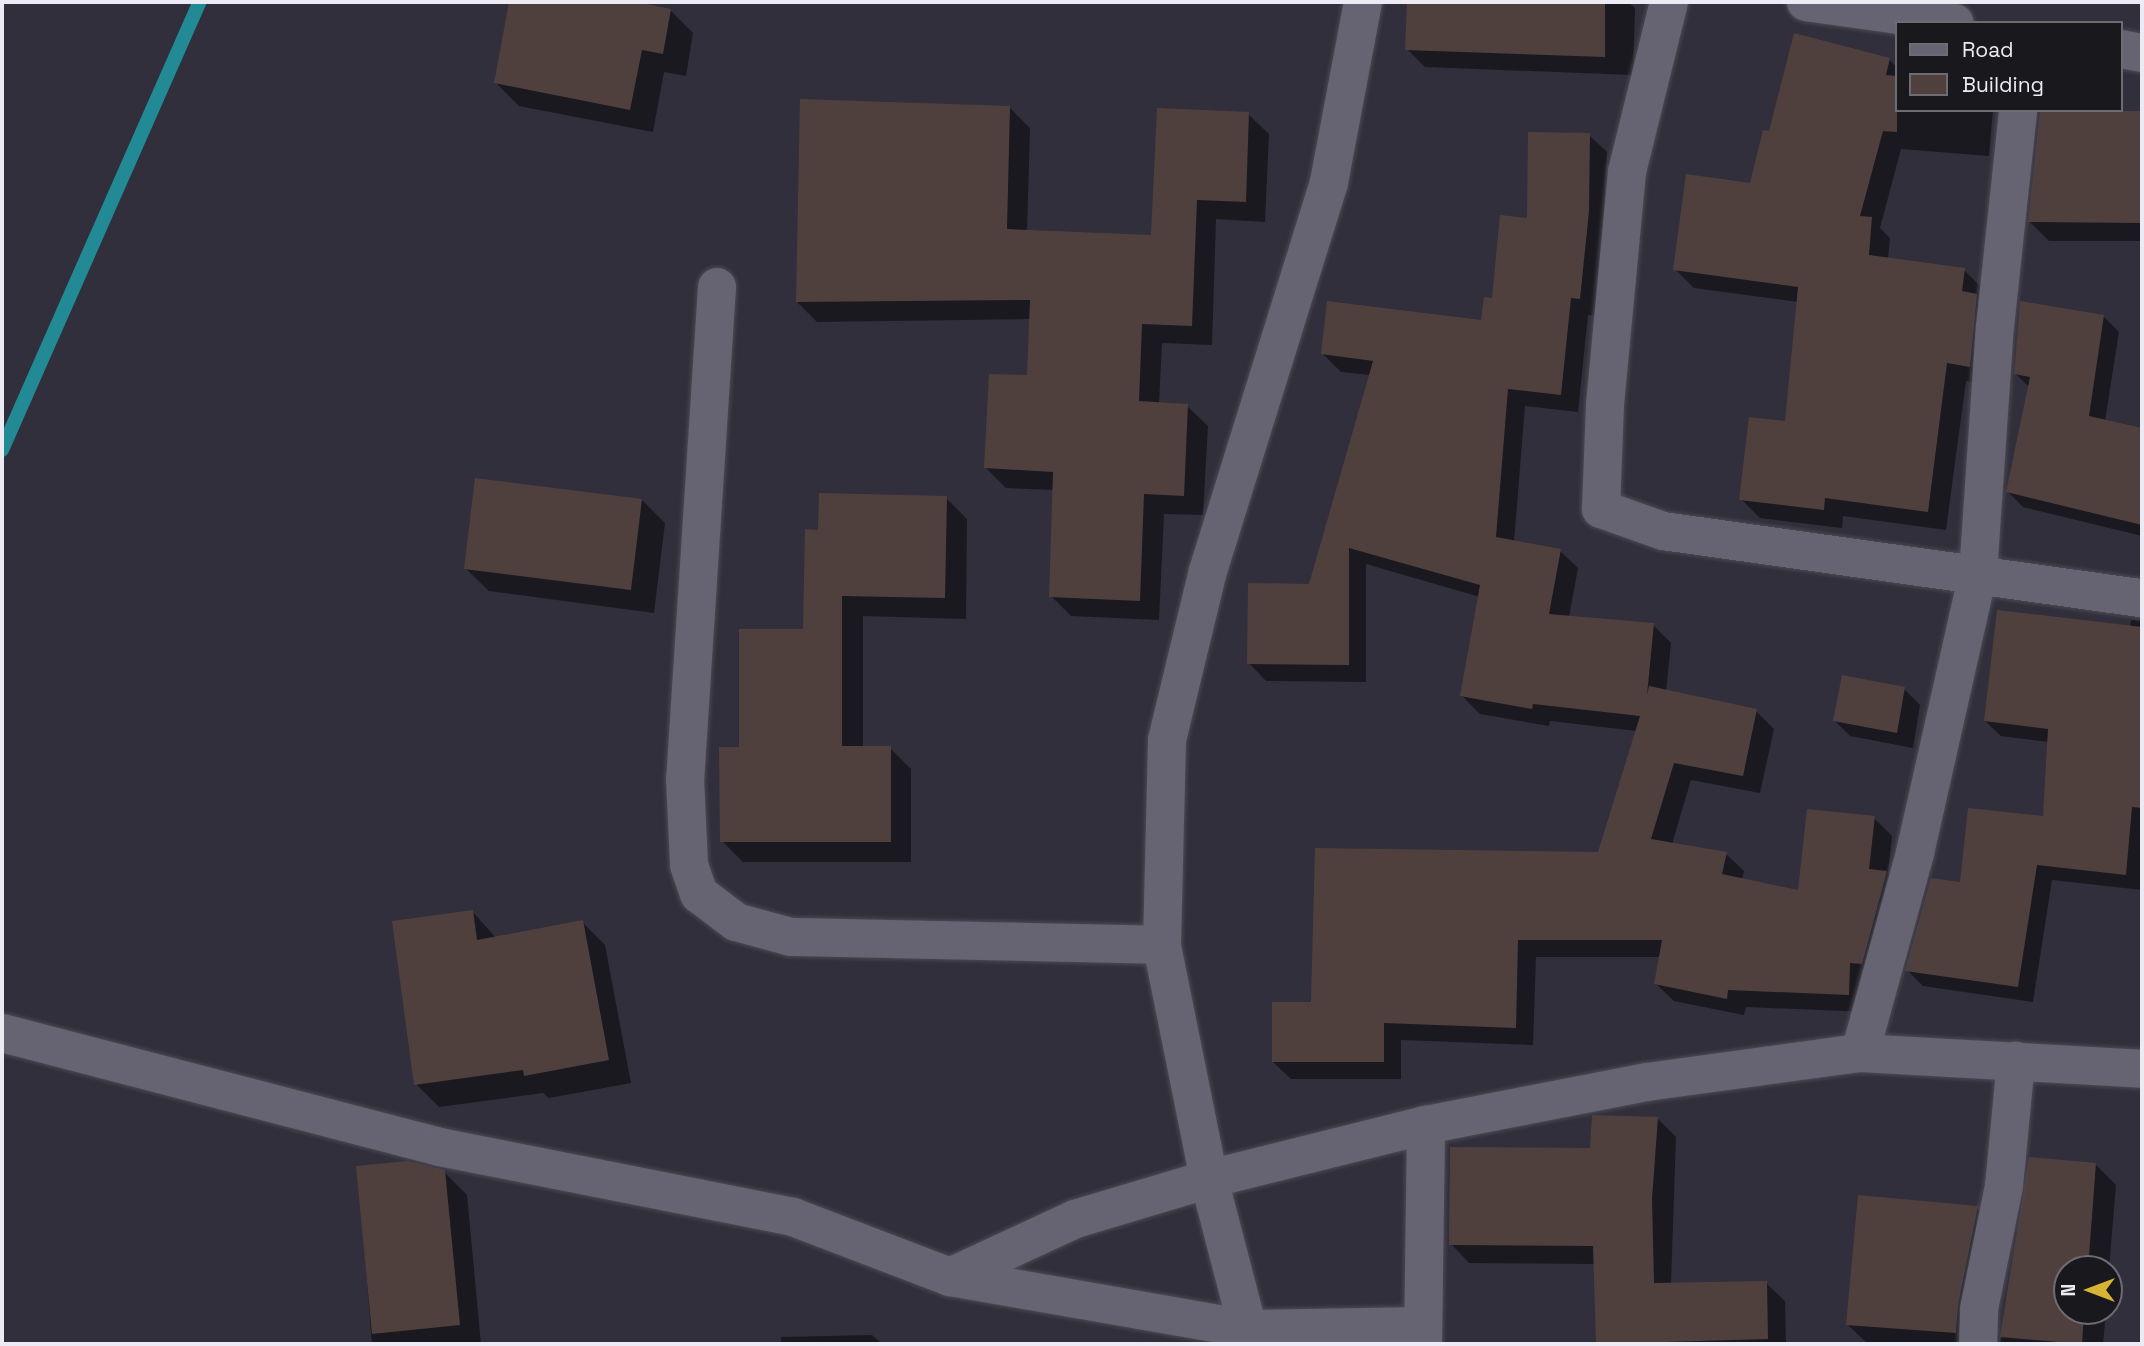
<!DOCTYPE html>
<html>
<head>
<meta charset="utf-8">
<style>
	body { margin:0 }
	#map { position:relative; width:2144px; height:1346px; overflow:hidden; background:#312f3b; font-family:"Space Grotesk",sans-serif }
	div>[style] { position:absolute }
	.shadow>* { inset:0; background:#0007 }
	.stream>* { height:14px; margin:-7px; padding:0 7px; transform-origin:7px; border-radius:7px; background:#228a94 }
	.building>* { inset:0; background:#4f403e }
	.roads { filter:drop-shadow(0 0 2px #4c4a54) drop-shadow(0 0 2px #4c4a54) }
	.street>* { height:38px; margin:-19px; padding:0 19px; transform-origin:19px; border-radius:19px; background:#666472 }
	span { translate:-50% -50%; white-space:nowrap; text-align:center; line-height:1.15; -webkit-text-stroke:5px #19181d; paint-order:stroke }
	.frame { position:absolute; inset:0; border:4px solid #ecebf3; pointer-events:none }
	.legend { position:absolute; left:1895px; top:21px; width:228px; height:91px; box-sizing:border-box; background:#19181d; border:2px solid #6d6c73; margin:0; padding:9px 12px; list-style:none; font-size:21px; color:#ecebf3 }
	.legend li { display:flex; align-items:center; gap:14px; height:35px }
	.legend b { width:35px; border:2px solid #6d6c73 }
	.north { position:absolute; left:2053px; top:1255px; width:70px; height:70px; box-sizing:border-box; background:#19181d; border:2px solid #6d6c73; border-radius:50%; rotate:270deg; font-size:19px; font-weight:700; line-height:28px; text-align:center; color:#ecebf3 }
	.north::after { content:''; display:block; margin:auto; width:24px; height:32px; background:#d8b434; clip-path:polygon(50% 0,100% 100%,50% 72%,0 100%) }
</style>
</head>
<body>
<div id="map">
	<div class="shadow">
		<i style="clip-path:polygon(511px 2px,626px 2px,670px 10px,693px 33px,686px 76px,664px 72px,653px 132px,519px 106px,496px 83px)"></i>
		<i style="clip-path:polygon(1409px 2px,1628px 2px,1635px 8px,1633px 75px,1425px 67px,1407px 49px)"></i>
		<i style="clip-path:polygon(1889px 60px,1897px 67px,1897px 110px,1993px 110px,1989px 156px,1901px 149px,1880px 228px,1890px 238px,1888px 259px,1964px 270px,1983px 289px,1988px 385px,1966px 381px,1946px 530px,1843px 516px,1842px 528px,1760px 518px,1741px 499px,1787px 423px,1798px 302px,1694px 288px,1675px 269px,1751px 185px,1770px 133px)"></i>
		<i style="clip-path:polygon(1010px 108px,1030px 128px,1027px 232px,1153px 237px,1248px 114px,1269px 134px,1265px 222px,1216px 219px,1212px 345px,1162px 343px,1159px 404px,1187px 406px,1208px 426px,1203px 515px,1164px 514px,1159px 620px,1071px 616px,1051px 596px,1054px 490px,1006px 488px,986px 468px,1029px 377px,1031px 319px,817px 322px,797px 302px)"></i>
		<i style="clip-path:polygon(2110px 122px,2142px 123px,2142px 241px,2049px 241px,2030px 222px)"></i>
		<i style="clip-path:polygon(1589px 135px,1607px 152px,1598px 316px,1588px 315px,1578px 412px,1525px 406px,1514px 542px,1560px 551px,1578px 568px,1569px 617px,1653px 625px,1671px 643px,1666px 692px,1756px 711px,1774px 729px,1760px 793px,1691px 780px,1672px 844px,1726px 854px,1744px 871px,1742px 880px,1800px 892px,1874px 818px,1892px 836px,1888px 874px,1904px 891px,1866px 1012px,1746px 1007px,1744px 1015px,1674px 1001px,1656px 984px,1661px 957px,1536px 957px,1533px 1045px,1401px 1040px,1401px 1079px,1291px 1079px,1273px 1062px,1313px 1003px,1599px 854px,1637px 731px,1550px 721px,1549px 726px,1480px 714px,1462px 696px,1480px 597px,1366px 564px,1366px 682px,1266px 681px,1249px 663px,1311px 586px,1370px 375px,1341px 372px,1323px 354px,1483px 322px,1528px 220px)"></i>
		<i style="clip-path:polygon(2103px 316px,2119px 332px,2105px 421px,2142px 430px,2142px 536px,2023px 507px,2007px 491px,2030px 388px,2015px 373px)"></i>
		<i style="clip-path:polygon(946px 498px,967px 519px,966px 619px,863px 616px,863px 748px,890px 748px,911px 769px,911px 862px,743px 862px,722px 841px,741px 748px,805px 631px,820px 532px)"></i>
		<i style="clip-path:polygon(642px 500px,665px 523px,654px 613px,489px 591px,465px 568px)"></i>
		<i style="clip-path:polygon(2131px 620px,2142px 621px,2142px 890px,2052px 880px,2033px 1002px,1923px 986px,1907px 970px,1962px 884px,2044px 818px,2049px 742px,2001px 736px,1985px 721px,2130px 627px)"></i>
		<i style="clip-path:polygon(1904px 689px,1920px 705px,1913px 748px,1850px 736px,1835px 721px)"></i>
		<i style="clip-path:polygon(473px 912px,496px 938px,582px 922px,605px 945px,631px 1083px,549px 1098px,543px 1093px,439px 1107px,416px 1084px)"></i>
		<i style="clip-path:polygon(1657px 1118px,1676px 1137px,1671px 1284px,1766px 1283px,1785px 1301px,1786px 1344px,1597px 1344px,1595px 1264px,1469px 1263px,1451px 1244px,1592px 1150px)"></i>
		<i style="clip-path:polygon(2030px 1159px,2095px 1164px,2116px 1185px,2109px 1269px,2067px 1269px,2067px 1311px,2106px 1311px,2103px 1344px,2000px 1344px)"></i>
		<i style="clip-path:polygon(358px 1168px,444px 1172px,467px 1195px,481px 1344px,372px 1344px)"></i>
		<i style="clip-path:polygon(1977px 1208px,1997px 1228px,1976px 1344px,1868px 1344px,1847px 1324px)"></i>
		<i style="clip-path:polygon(872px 1335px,882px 1344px,781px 1344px,781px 1337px)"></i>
	</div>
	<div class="stream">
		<i style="left:2px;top:450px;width:490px;rotate:-66.2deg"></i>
	</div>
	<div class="building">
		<i style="clip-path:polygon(509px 2px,636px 2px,671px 9px,663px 54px,642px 50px,630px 110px,494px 83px)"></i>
		<i style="clip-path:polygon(1407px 2px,1605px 2px,1605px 57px,1405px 50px)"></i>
		<i style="clip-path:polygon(1794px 33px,1890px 58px,1886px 75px,1897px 76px,1897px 132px,1883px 131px,1860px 216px,1872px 217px,1869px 255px,1965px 268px,1962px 291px,1977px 294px,1970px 367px,1947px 363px,1928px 512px,1825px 498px,1824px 510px,1739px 500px,1749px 417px,1785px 421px,1798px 287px,1673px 270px,1686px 174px,1750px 183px,1763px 130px,1769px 131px)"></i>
		<i style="clip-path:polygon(800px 99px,1010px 106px,1007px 229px,1151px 235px,1157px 108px,1249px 112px,1246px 202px,1197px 200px,1192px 326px,1142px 324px,1139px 401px,1188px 404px,1184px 496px,1144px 494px,1140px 601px,1049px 597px,1053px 472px,984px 468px,989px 374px,1027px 375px,1030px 300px,796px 302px)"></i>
		<i style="clip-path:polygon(2040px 111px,2142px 111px,2142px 223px,2028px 222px)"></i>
		<i style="clip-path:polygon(1528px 132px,1590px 133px,1589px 211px,1580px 299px,1571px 298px,1561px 395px,1508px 389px,1496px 537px,1561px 549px,1549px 614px,1654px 623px,1647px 695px,1649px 686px,1757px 709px,1743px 776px,1674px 763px,1651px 839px,1727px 852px,1722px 874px,1798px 890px,1807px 809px,1875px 816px,1869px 869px,1887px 871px,1862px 964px,1850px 963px,1849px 995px,1728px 990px,1727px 999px,1654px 984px,1662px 940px,1518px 940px,1516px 1028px,1384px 1023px,1384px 1062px,1272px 1062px,1272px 1002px,1311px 1002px,1315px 848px,1598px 852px,1640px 716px,1533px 704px,1532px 709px,1460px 696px,1480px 585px,1349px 548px,1349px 665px,1247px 664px,1248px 583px,1309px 584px,1373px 361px,1321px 354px,1327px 301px,1481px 320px,1484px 297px,1492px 298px,1500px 215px,1527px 218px)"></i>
		<i style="clip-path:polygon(2020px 301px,2104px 315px,2089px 416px,2142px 428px,2142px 525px,2006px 492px,2030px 377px,2014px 374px)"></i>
		<i style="clip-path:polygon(475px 478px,642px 499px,631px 590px,464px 569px)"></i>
		<i style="clip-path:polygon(819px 493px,947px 496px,945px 598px,842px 596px,842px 746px,891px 746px,891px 842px,720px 842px,719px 747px,739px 747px,739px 629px,803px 629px,805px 529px,818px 530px)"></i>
		<i style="clip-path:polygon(1997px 610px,2142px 627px,2142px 808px,2132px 807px,2126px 875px,2037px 865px,2018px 987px,1905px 971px,1931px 878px,1960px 882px,1968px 808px,2043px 816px,2048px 729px,1984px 721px)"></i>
		<i style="clip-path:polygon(1842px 675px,1905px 687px,1897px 733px,1833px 721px)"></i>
		<i style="clip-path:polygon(473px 910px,477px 940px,583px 920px,609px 1060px,524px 1076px,523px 1070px,414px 1085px,392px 921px)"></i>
		<i style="clip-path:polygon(1592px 1115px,1658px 1117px,1652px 1199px,1654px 1283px,1767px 1281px,1768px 1339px,1596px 1344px,1593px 1246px,1449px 1245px,1450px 1147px,1590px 1148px)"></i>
		<i style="clip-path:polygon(2029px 1157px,2096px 1163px,2088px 1269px,2067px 1269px,2067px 1311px,2084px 1311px,2082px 1344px,2000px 1337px)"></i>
		<i style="clip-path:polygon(408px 1161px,445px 1170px,460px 1325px,372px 1334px,356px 1166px)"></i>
		<i style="clip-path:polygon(1858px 1195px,1978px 1206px,1958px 1305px,1956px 1333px,1846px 1325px)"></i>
	</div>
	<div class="roads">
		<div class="street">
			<i style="left:1669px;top:2px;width:175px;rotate:103.9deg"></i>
			<i style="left:1627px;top:172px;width:234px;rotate:95.4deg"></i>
			<i style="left:1605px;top:405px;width:104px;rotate:92.2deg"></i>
			<i style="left:1601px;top:509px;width:66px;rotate:19.5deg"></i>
			<i style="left:1663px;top:531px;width:484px;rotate:8deg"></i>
			<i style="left:1806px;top:2px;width:150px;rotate:8deg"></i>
			<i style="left:2121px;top:49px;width:21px;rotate:11deg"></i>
			<i style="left:717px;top:287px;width:493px;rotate:93.7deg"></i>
			<i style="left:685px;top:779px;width:86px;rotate:87.3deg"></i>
			<i style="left:689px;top:865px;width:31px;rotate:71deg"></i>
			<i style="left:699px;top:894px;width:46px;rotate:37.1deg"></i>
			<i style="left:736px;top:922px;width:57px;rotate:15.3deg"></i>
			<i style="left:791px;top:937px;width:371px;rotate:1.2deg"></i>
			<i style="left:2px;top:1033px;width:453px;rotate:14.6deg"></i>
			<i style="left:440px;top:1147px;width:360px;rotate:11.2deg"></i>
			<i style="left:793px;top:1217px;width:168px;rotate:20.9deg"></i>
			<i style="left:950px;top:1277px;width:303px;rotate:9.9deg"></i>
			<i style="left:1248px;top:1329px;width:174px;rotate:-1deg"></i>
			<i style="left:1860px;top:1053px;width:207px;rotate:-74.6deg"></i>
			<i style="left:1915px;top:853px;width:286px;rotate:-77.3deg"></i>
			<i style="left:1978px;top:574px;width:248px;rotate:-86.1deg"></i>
			<i style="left:1995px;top:327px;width:218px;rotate:-83.9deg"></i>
			<i style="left:950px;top:1277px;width:138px;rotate:-24.9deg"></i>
			<i style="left:1075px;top:1219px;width:140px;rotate:-16.6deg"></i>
			<i style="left:1209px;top:1179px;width:224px;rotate:-14deg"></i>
			<i style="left:1426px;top:1125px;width:225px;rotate:-11deg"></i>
			<i style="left:1647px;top:1082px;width:215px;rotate:-7.8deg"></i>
			<i style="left:1860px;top:1053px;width:282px;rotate:3.2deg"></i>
			<i style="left:1248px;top:1329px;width:155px;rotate:-104.6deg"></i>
			<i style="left:1209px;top:1179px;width:239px;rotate:-101.4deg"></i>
			<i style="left:1162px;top:945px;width:205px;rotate:-88.6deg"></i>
			<i style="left:1167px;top:740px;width:174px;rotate:-76.4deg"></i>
			<i style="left:1208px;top:571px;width:407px;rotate:-72.7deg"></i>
			<i style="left:1329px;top:182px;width:183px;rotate:-79.3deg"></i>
			<i style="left:1423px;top:1344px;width:219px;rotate:-89.2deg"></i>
			<i style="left:1978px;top:1344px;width:35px;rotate:-88deg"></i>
			<i style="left:1979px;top:1309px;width:126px;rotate:-78.5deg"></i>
			<i style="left:2004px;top:1186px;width:126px;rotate:-84.5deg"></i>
		</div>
	</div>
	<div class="frame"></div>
	<ul class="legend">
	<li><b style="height:9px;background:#666472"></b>Road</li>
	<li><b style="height:19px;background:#4f403e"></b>Building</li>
	</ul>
	<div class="north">N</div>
</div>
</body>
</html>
